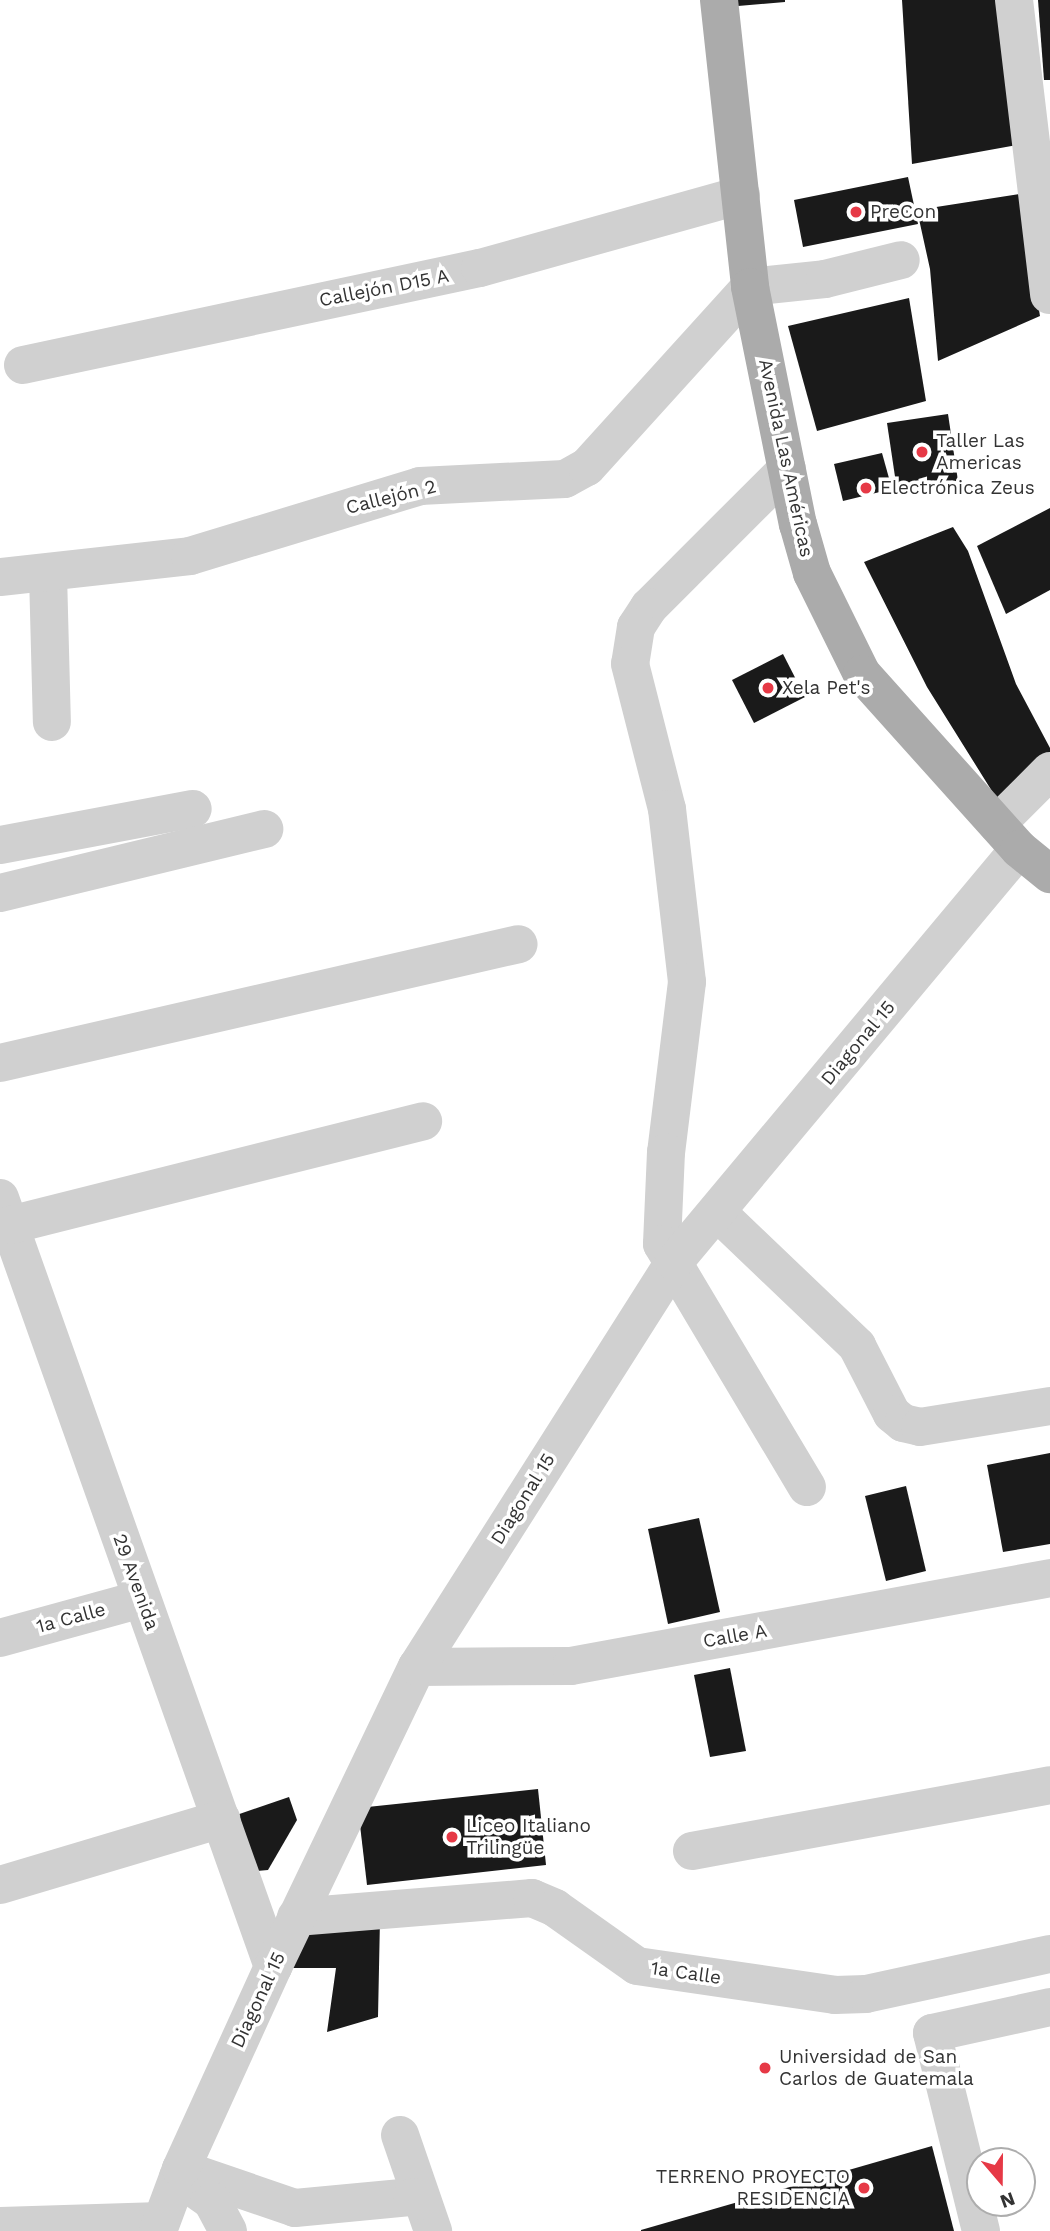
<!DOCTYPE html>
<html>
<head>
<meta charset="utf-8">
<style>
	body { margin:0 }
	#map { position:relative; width:1050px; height:2231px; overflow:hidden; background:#fff; font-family:"Work Sans",sans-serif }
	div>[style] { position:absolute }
	.building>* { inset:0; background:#1a1a1a }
	.minor>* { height:38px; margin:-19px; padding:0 19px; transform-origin:19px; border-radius:19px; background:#d0d0d0 }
	.major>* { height:38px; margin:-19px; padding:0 19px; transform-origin:19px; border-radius:19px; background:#ababab }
	.dots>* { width:19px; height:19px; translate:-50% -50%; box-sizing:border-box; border:4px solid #fff; border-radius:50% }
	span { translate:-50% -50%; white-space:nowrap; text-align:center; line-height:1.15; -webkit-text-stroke:7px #fff; paint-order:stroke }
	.poi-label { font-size:19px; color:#333 }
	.left { translate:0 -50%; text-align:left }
	.right { translate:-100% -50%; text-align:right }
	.street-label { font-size:19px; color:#333 }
	.north { position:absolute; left:966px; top:2147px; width:70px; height:70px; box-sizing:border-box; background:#fff; border:2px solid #adadad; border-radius:50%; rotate:160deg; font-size:19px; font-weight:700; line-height:28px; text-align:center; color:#333 }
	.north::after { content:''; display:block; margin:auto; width:24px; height:32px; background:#e63946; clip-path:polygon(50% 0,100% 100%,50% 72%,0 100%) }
</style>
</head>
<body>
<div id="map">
	<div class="building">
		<i style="clip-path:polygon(738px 0,785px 0,785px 2px,738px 6px)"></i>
		<i style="clip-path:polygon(902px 0,1000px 0,1017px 145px,912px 164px)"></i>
		<i style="clip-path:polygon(1038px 0,1050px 0,1050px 80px,1044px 80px)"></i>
		<i style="clip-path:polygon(908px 177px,918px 224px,803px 247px,794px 200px)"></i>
		<i style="clip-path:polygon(1020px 194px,1040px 316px,938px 361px,930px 269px,917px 210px)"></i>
		<i style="clip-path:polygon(909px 298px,926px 401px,817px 431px,788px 326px)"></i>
		<i style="clip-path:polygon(948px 414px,958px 481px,897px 490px,887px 423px)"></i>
		<i style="clip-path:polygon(882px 453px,892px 489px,843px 501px,834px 464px)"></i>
		<i style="clip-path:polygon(1050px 508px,1050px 590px,1006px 614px,977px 546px)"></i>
		<i style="clip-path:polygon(953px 527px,968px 551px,1016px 684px,1050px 748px,1050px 761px,1000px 804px,927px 687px,864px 562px)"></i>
		<i style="clip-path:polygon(783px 654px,805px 697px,754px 723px,732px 680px)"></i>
		<i style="clip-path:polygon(1050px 1453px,1050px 1544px,1003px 1552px,987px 1465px)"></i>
		<i style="clip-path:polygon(906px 1486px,926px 1571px,886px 1581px,865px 1496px)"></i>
		<i style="clip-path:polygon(699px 1518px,720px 1612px,668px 1624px,648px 1529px)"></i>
		<i style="clip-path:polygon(730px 1668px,746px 1751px,710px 1757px,694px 1675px)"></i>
		<i style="clip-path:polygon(538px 1789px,546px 1865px,367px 1885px,358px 1808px)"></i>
		<i style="clip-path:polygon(289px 1797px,297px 1820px,268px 1870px,244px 1872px,225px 1819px)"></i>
		<i style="clip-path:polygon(380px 1919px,378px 2017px,327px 2032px,336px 1968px,293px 1968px,294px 1929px)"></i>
		<i style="clip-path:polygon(932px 2146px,954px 2231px,641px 2231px,641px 2230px)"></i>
	</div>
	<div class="minor">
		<i style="left:1014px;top:0;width:297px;rotate:83.2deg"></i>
		<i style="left:23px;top:365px;width:467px;rotate:-12deg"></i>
		<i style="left:480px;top:268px;width:271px;rotate:-15.6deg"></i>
		<i style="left:787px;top:469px;width:195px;rotate:135deg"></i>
		<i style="left:649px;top:607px;width:24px;rotate:123deg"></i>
		<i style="left:636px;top:627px;width:37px;rotate:99deg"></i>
		<i style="left:630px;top:664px;width:150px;rotate:75.7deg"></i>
		<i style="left:667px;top:809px;width:174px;rotate:83.4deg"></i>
		<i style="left:687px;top:982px;width:171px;rotate:97deg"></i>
		<i style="left:666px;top:1152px;width:92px;rotate:92.5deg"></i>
		<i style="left:662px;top:1244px;width:283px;rotate:59.2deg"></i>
		<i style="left:48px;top:574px;width:148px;rotate:88.5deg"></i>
		<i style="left:0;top:577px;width:191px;rotate:-6.3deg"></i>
		<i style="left:190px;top:556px;width:240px;rotate:-16.9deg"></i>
		<i style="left:420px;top:486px;width:145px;rotate:-2.8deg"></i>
		<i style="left:565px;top:479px;width:25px;rotate:-29deg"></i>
		<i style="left:587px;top:467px;width:243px;rotate:-47.8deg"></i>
		<i style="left:750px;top:287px;width:75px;rotate:-6.1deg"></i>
		<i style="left:825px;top:279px;width:78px;rotate:-14deg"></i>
		<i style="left:997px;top:824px;width:75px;rotate:-45deg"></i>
		<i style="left:0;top:845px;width:196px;rotate:-10.6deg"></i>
		<i style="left:0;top:893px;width:272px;rotate:-13.6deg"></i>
		<i style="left:0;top:1063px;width:532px;rotate:-12.91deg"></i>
		<i style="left:0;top:1198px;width:816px;rotate:70.45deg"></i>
		<i style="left:717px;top:1212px;width:194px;rotate:43.7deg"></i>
		<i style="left:857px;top:1346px;width:76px;rotate:62.8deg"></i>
		<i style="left:892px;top:1414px;width:14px;rotate:39deg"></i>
		<i style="left:903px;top:1423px;width:17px;rotate:13deg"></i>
		<i style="left:920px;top:1427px;width:132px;rotate:-9.2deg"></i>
		<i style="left:10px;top:1225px;width:426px;rotate:-14.1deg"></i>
		<i style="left:0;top:1638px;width:147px;rotate:-15.4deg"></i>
		<i style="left:417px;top:1667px;width:154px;rotate:-0.4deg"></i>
		<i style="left:571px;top:1666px;width:487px;rotate:-10.4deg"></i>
		<i style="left:692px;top:1851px;width:364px;rotate:-10.4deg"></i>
		<i style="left:0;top:1885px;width:231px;rotate:-16.6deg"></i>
		<i style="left:296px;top:1917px;width:237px;rotate:-4.6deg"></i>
		<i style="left:532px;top:1898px;width:25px;rotate:23deg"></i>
		<i style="left:555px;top:1908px;width:100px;rotate:35.3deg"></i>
		<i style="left:637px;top:1966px;width:200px;rotate:8.3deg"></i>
		<i style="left:835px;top:1995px;width:31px;rotate:-2deg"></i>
		<i style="left:866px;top:1994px;width:188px;rotate:-12.3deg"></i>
		<i style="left:400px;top:2135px;width:102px;rotate:71deg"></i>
		<i style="left:181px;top:2169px;width:120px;rotate:18.9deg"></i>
		<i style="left:295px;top:2208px;width:118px;rotate:-5.4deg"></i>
		<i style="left:412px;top:2197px;width:10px;rotate:24deg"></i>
		<i style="left:178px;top:2177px;width:42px;rotate:35.2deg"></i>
		<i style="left:212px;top:2201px;width:34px;rotate:62deg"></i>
		<i style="left:0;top:2226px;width:161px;rotate:-1.8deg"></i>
		<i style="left:158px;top:2231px;width:66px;rotate:-69.6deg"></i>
		<i style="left:181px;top:2169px;width:222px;rotate:-65.5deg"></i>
		<i style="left:273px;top:1967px;width:333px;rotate:-64.4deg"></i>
		<i style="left:417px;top:1667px;width:480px;rotate:-57.6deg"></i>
		<i style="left:674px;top:1262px;width:538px;rotate:-50.13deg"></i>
		<i style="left:981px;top:2231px;width:204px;rotate:-103.9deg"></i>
		<i style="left:932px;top:2033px;width:121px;rotate:-12.4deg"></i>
	</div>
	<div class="major">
		<i style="left:719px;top:0;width:289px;rotate:83.8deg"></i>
		<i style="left:750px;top:287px;width:242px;rotate:78.6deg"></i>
		<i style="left:798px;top:524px;width:51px;rotate:74.1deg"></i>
		<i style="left:812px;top:573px;width:113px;rotate:63.7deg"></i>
		<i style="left:862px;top:674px;width:235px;rotate:48.1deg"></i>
		<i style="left:1019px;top:849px;width:40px;rotate:39deg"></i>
	</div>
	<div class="dots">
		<i style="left:856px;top:212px;background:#e63946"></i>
		<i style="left:922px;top:452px;background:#e63946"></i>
		<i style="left:866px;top:488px;background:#e63946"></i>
		<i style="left:768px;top:688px;background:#e63946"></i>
		<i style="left:452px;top:1837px;background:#e63946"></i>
		<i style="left:765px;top:2068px;background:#e63946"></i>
		<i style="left:864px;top:2188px;background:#e63946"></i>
	</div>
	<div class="poi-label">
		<span class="left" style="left:870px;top:212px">PreCon</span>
		<span class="left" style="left:936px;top:452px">Taller Las<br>Americas</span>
		<span class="left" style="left:880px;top:488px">Electrónica Zeus</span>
		<span class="left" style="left:782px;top:688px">Xela Pet's</span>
		<span class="left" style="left:466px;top:1837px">Liceo Italiano<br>Trilingüe</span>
		<span class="left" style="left:779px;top:2068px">Universidad de San<br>Carlos de Guatemala</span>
		<span class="right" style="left:850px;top:2188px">TERRENO PROYECTO<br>RESIDENCIA</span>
	</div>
	<div class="street-label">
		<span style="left:384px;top:288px;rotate:-11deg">Callejón D15 A</span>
		<span style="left:786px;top:458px;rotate:78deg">Avenida Las Américas</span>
		<span style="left:391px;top:497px;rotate:-14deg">Callejón 2</span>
		<span style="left:858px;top:1043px;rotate:-50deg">Diagonal 15</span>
		<span style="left:523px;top:1499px;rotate:-58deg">Diagonal 15</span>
		<span style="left:136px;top:1582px;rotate:70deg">29 Avenida</span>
		<span style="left:71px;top:1618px;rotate:-15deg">1a Calle</span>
		<span style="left:735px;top:1636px;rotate:-10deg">Calle A</span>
		<span style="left:686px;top:1973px;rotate:8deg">1a Calle</span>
		<span style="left:258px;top:2000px;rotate:-65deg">Diagonal 15</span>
	</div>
	<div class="north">N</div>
</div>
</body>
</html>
